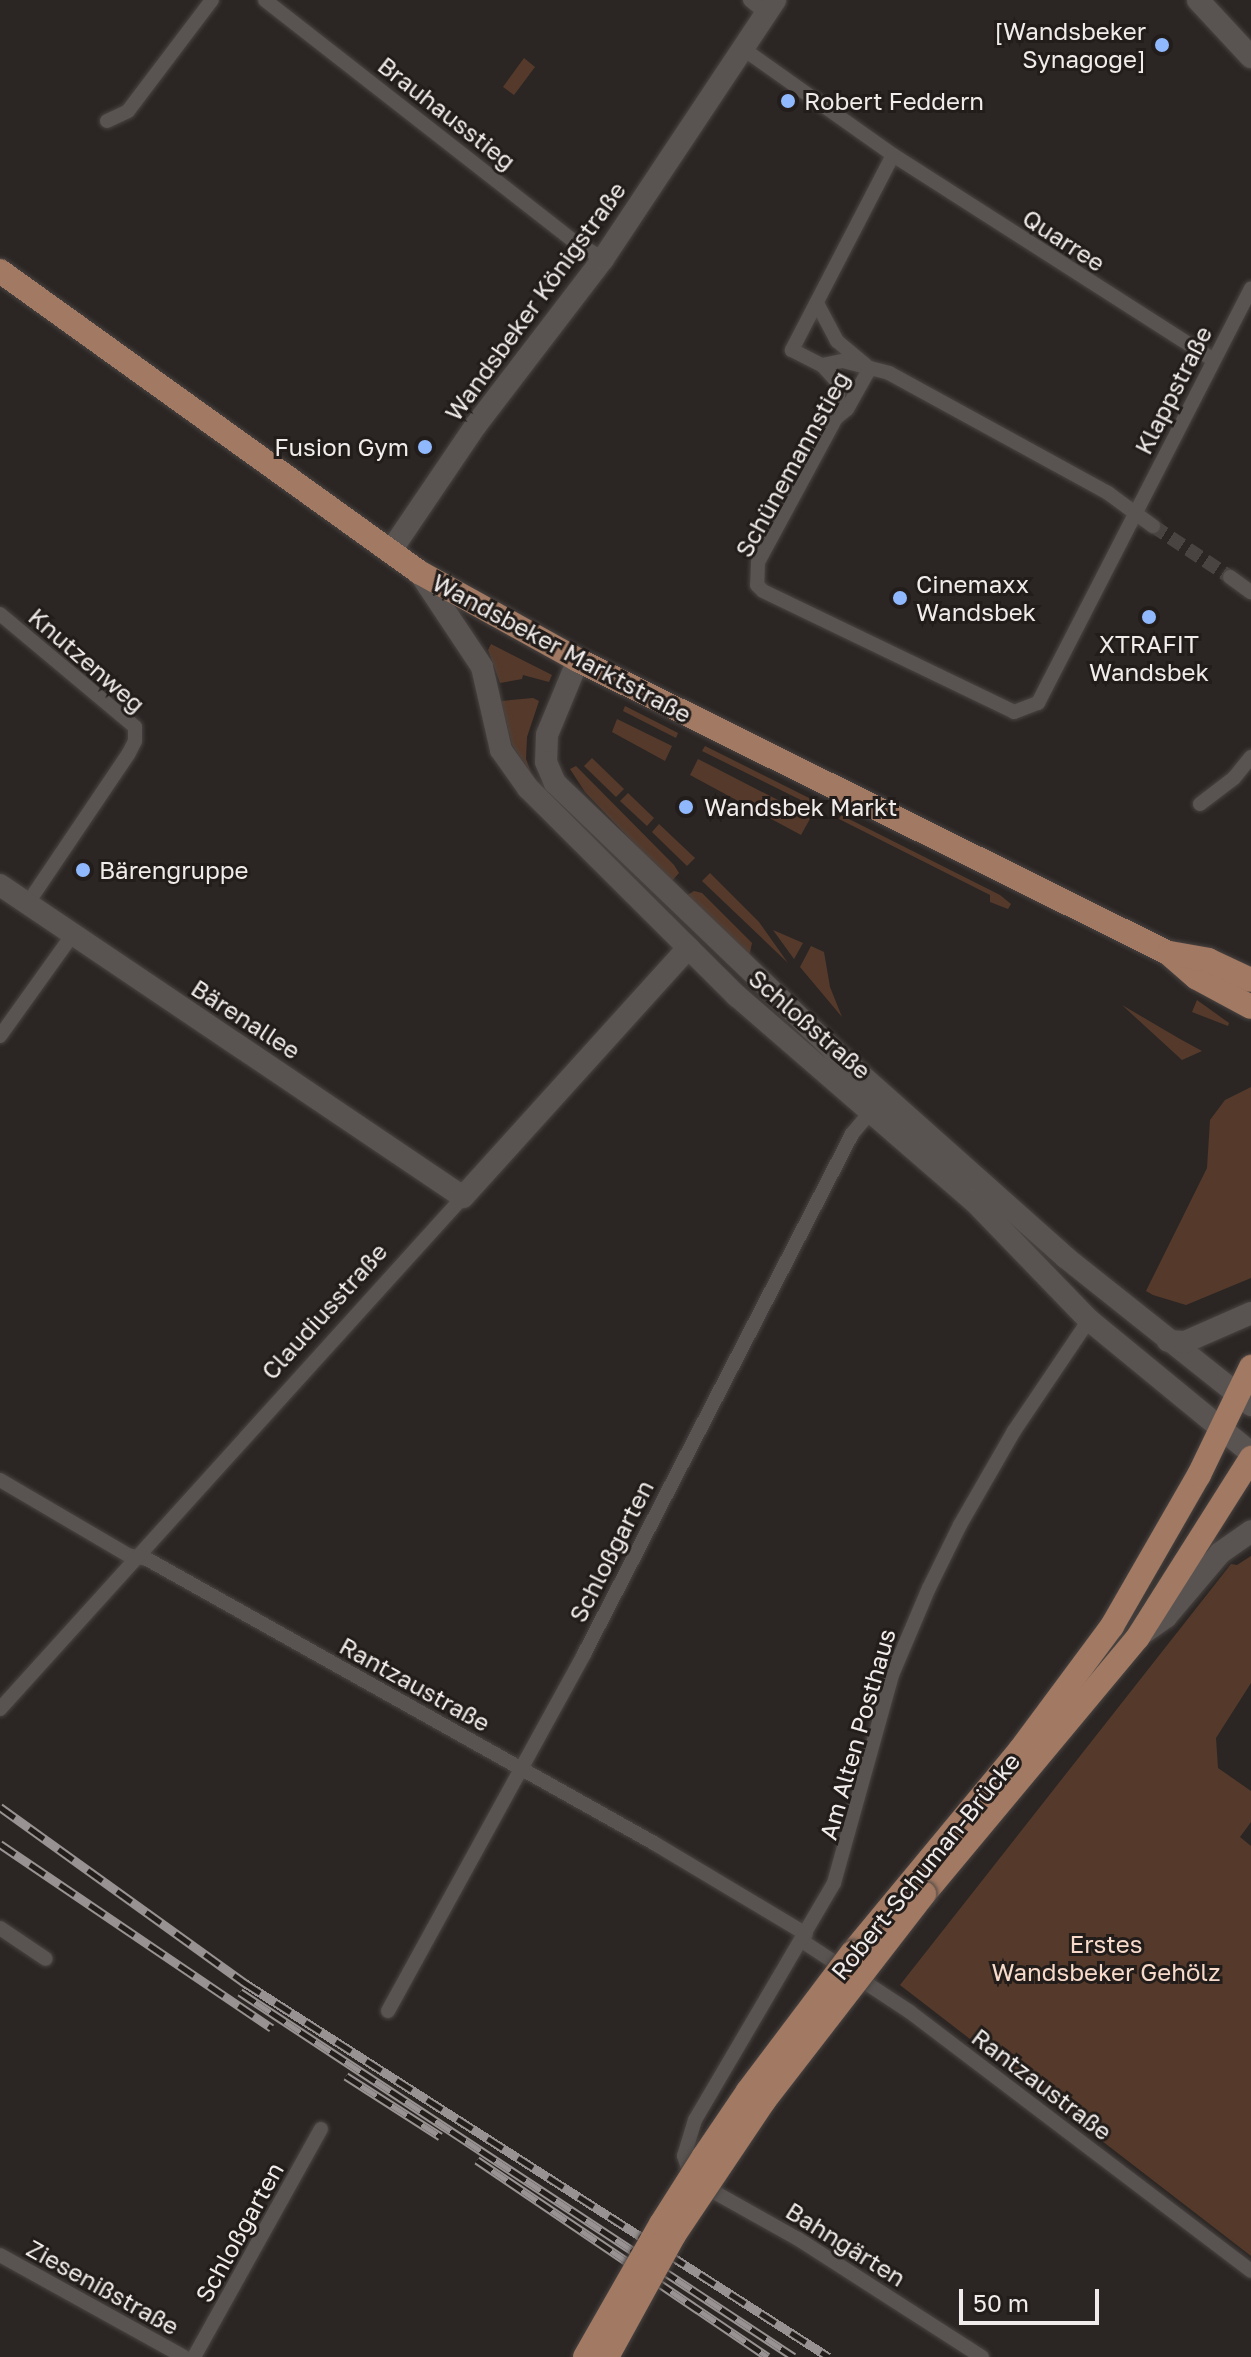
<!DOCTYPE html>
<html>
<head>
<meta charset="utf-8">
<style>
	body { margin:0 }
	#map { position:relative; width:1251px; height:2357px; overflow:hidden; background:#2b2624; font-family:"Golos Text",sans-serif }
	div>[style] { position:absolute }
	.green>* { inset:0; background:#553a2b }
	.street-tunnel>* { height:14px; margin-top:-7px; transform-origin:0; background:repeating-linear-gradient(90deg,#494442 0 14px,transparent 0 21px) }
	.roads { filter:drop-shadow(0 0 2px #494442) drop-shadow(0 0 2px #494442) }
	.street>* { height:14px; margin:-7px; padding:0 7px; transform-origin:7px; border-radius:7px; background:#595451 }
	.secondary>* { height:22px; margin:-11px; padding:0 11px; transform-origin:11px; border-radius:11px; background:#595451 }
	.primary>* { height:24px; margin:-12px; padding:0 12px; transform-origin:12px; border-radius:12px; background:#a27962 }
	.rail>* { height:9px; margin-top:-4.5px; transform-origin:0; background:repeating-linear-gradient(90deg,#221d1a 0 18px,#989392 0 36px); box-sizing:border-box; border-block:2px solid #989392 }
	.bridges { filter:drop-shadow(0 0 2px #494442) drop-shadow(0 0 2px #494442) }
	.primary-bridge>* { height:24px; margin:-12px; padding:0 12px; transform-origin:12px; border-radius:12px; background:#a27962 }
	.dots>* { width:22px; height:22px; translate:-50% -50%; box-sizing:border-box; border:4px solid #221d1a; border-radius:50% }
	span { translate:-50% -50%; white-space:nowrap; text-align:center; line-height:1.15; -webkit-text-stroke:6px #221d1a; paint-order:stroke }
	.poi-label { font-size:24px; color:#f0eceb }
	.right { translate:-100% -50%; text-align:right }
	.left { translate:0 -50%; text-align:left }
	.street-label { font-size:24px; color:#f0eceb }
	.park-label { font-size:24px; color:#f8dacb }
	.scale { position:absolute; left:959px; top:2289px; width:140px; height:36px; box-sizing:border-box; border:4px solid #f0eceb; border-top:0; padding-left:10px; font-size:24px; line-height:28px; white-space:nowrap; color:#f0eceb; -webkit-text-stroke:6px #221d1a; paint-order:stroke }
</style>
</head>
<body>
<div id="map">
	<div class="green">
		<i style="clip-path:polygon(524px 58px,535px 67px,514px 95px,503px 87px)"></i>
		<i style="clip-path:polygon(491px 644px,552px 675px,549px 682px,523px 675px,522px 679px,500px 683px,488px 650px)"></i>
		<i style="clip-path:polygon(533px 698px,539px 701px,527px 737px,526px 759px,531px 773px,512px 745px,501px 701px)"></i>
		<i style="clip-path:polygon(625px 706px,678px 733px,676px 738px,623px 711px)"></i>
		<i style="clip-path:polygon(617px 719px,672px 746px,665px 761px,612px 732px)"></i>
		<i style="clip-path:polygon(705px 746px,817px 802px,815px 807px,702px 751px)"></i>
		<i style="clip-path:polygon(592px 758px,624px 789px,616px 797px,584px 766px)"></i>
		<i style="clip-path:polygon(698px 759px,811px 817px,801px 835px,690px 775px)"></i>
		<i style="clip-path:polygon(576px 766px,674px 865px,679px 873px,671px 882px,585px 792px,570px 769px)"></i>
		<i style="clip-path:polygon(628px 793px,654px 818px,647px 826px,620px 801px)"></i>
		<i style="clip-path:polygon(841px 815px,1000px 895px,1011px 904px,1008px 909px,990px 902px,990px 895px,839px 819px)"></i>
		<i style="clip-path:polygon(659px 824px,695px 858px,687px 866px,652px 832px)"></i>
		<i style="clip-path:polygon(710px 873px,759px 922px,788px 963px,702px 881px)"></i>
		<i style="clip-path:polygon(694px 891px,702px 893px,752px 943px,749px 957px,686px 896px)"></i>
		<i style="clip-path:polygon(773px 930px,803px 943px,794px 959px)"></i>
		<i style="clip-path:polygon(811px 946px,824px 952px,830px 987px,842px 1017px,800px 967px)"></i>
		<i style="clip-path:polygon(1197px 1000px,1229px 1023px,1228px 1026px,1192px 1012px)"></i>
		<i style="clip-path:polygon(1122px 1005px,1180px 1039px,1202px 1051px,1182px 1060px)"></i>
		<i style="clip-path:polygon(1251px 1087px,1251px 1278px,1186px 1305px,1153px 1295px,1146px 1291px,1207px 1168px,1210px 1120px,1225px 1100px)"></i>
		<i style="clip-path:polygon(1251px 1556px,1251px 1683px,1216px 1738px,1218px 1768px,1251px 1791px,1251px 1822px,1240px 1837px,1251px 1846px,1251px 2256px,900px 1985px,1231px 1564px,1237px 1565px)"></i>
	</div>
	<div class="street-tunnel">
		<i style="left:1153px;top:526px;width:92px;rotate:33.5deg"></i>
	</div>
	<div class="roads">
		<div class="street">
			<i style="left:265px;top:0;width:393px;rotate:38deg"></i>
			<i style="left:575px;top:242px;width:33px;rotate:31deg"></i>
			<i style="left:750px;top:0;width:21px;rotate:39deg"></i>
			<i style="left:742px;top:48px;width:185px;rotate:35.3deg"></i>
			<i style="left:893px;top:155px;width:380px;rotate:32.6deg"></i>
			<i style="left:107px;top:121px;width:23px;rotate:-25deg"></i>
			<i style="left:128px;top:111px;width:139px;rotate:-52.9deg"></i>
			<i style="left:893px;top:155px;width:220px;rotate:117.4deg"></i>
			<i style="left:792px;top:350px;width:34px;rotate:27deg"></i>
			<i style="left:822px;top:365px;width:21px;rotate:-11deg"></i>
			<i style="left:843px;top:361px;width:48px;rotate:14.6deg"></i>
			<i style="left:889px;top:373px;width:250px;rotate:28.7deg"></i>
			<i style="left:1108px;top:493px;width:56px;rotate:36.3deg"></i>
			<i style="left:818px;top:305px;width:41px;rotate:62.2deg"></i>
			<i style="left:837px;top:341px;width:38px;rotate:40deg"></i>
			<i style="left:822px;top:365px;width:25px;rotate:48deg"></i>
			<i style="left:839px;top:384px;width:34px;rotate:95deg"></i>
			<i style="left:870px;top:368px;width:47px;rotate:119.3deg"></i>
			<i style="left:847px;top:409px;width:14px;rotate:141deg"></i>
			<i style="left:836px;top:418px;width:164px;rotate:118.4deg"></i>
			<i style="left:758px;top:562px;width:23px;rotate:92deg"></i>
			<i style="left:757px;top:585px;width:8px;rotate:45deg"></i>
			<i style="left:763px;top:591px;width:279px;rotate:25.7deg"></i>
			<i style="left:1014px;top:712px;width:26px;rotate:-21deg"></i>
			<i style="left:1038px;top:703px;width:466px;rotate:-62.8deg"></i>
			<i style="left:1230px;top:577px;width:26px;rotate:36deg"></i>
			<i style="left:0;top:614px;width:176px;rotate:39.9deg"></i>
			<i style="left:135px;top:727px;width:14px;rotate:90deg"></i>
			<i style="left:135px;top:741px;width:13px;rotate:117deg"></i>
			<i style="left:129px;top:753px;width:181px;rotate:124deg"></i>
			<i style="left:1200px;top:804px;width:43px;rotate:-37.4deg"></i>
			<i style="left:1234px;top:778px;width:27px;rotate:-51deg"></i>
			<i style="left:0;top:1036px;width:125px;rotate:-54.4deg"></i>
			<i style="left:0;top:1480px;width:148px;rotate:30.4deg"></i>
			<i style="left:128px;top:1555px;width:19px;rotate:12deg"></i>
			<i style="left:147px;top:1559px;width:581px;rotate:29.26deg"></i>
			<i style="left:654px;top:1843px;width:177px;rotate:30.9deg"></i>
			<i style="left:0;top:1709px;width:690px;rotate:-47.88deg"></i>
			<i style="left:0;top:1928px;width:55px;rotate:34deg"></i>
			<i style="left:802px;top:1941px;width:129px;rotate:33.3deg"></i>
			<i style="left:910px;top:2012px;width:428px;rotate:37.2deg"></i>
			<i style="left:388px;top:2011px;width:407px;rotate:-61.2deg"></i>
			<i style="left:584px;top:1654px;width:585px;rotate:-62.73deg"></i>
			<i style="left:852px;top:1134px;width:30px;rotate:-50deg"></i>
			<i style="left:0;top:2255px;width:210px;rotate:29deg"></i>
			<i style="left:194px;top:2357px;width:261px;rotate:-60.9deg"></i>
			<i style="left:982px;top:2357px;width:219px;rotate:-147.3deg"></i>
			<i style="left:798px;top:2239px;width:102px;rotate:-150.7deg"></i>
			<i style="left:709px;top:2189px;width:30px;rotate:-135deg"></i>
			<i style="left:688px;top:2168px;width:13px;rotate:-108deg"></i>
			<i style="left:684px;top:2156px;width:38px;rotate:-73deg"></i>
			<i style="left:695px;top:2120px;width:275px;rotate:-59.6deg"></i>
			<i style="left:834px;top:1883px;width:216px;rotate:-74.4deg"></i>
			<i style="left:892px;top:1675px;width:95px;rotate:-67deg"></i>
			<i style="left:929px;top:1588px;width:70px;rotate:-63.8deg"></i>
			<i style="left:960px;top:1525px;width:108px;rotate:-60.1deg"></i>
			<i style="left:1014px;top:1431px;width:134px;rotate:-56deg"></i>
		</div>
		<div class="secondary">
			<i style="left:1198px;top:0;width:78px;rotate:47.1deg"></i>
			<i style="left:390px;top:552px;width:153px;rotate:-55.9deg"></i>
			<i style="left:476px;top:425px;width:209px;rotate:-52.6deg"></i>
			<i style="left:603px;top:259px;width:311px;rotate:-56.4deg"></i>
			<i style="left:419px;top:572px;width:114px;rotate:56.4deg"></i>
			<i style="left:482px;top:667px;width:85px;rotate:77.1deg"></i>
			<i style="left:501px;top:750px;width:47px;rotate:54.6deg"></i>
			<i style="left:528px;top:788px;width:295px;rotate:44.9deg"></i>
			<i style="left:737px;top:996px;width:313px;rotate:40.9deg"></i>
			<i style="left:974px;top:1201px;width:165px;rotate:46deg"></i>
			<i style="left:1089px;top:1320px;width:210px;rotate:39.4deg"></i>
			<i style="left:578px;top:660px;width:81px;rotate:112.5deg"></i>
			<i style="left:547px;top:735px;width:27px;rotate:92deg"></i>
			<i style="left:546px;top:762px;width:23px;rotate:67deg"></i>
			<i style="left:555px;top:783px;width:387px;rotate:43.8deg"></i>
			<i style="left:834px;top:1051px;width:310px;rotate:41.7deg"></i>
			<i style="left:1065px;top:1257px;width:238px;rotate:38.5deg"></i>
			<i style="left:0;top:885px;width:558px;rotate:33.97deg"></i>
			<i style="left:463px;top:1197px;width:336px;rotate:-47.9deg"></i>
			<i style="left:1168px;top:1341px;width:17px;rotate:3deg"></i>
			<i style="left:1185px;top:1342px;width:72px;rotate:-23.7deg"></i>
			<i style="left:1139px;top:1636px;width:33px;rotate:-35deg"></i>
			<i style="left:1166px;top:1617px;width:84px;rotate:-49.8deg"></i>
			<i style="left:1220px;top:1553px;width:38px;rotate:-35deg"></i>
		</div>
		<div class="primary">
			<i style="left:0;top:271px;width:516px;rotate:35.69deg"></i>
			<i style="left:419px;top:572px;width:182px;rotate:29deg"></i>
			<i style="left:578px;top:660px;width:659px;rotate:26.41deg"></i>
			<i style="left:1168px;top:953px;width:38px;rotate:41deg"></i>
			<i style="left:1197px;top:978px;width:61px;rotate:28.2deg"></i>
			<i style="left:1170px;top:953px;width:39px;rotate:10deg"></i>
			<i style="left:1208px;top:960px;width:47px;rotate:24.9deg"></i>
			<i style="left:924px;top:1894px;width:334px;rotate:-50.2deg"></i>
			<i style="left:1138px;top:1637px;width:212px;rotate:-57.7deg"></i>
			<i style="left:852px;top:1953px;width:264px;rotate:-50.4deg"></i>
			<i style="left:1020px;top:1750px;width:154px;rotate:-53.4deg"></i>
			<i style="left:1112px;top:1626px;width:174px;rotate:-60.1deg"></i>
			<i style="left:1199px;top:1475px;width:120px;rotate:-64.3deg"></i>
		</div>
	</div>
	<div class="rail">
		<i style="left:0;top:1807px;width:302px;rotate:35.7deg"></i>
		<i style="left:245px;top:1983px;width:693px;rotate:32.64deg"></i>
		<i style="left:0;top:1844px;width:328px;rotate:34.1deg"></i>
		<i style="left:240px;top:1992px;width:663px;rotate:33.38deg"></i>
		<i style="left:346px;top:2076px;width:112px;rotate:32.6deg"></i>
		<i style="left:477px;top:2160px;width:351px;rotate:34.1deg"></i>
	</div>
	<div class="bridges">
		<div class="primary-bridge">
			<i style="left:585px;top:2357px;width:153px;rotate:-60.3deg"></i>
			<i style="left:661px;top:2224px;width:80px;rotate:-57.7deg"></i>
			<i style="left:704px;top:2156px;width:78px;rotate:-55.9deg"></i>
			<i style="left:748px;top:2091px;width:173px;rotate:-53deg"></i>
			<i style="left:607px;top:2357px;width:139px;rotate:-61.2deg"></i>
			<i style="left:674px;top:2235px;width:161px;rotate:-56.1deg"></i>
			<i style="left:764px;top:2101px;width:262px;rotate:-52.3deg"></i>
		</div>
	</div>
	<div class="dots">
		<i style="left:1162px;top:45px;background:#8fb8fd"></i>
		<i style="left:788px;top:101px;background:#8fb8fd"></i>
		<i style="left:425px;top:447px;background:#8fb8fd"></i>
		<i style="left:900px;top:598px;background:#8fb8fd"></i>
		<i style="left:1149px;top:617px;background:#8fb8fd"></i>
		<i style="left:686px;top:807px;background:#8fb8fd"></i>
		<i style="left:83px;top:870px;background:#8fb8fd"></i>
	</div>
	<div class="poi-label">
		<span class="right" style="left:1146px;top:45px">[Wandsbeker<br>Synagoge]</span>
		<span class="left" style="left:804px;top:101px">Robert Feddern</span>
		<span class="right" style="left:409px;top:447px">Fusion Gym</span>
		<span class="left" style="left:916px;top:598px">Cinemaxx<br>Wandsbek</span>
		<span style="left:1149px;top:658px">XTRAFIT<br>Wandsbek</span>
		<span class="left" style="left:704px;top:807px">Wandsbek Markt</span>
		<span class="left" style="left:99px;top:870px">Bärengruppe</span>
	</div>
	<div class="street-label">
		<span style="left:447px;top:113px;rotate:38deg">Brauhausstieg</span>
		<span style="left:1064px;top:240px;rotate:33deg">Quarree</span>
		<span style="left:535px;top:301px;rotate:-54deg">Wandsbeker Königstraße</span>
		<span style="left:1173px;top:390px;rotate:-63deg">Klappstraße</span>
		<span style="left:792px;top:464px;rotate:-61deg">Schünemannstieg</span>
		<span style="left:562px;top:648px;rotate:28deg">Wandsbeker Marktstraße</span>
		<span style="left:87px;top:660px;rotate:41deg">Knutzenweg</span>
		<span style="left:246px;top:1019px;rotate:33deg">Bärenallee</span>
		<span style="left:810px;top:1024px;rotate:41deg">Schloßstraße</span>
		<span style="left:324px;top:1311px;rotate:-48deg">Claudiusstraße</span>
		<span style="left:611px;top:1551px;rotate:-63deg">Schloßgarten</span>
		<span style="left:415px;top:1684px;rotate:29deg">Rantzaustraße</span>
		<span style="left:857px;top:1734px;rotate:-74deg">Am Alten Posthaus</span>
		<span style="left:925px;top:1866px;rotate:-51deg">Robert-Schuman-Brücke</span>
		<span style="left:1042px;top:2084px;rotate:37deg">Rantzaustraße</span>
		<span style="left:239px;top:2232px;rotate:-61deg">Schloßgarten</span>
		<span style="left:846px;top:2244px;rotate:32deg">Bahngärten</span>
		<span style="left:103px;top:2287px;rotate:29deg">Ziesenißstraße</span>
	</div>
	<div class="park-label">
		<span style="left:1106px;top:1958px">Erstes<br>Wandsbeker Gehölz</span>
	</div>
	<div class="scale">50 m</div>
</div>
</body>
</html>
